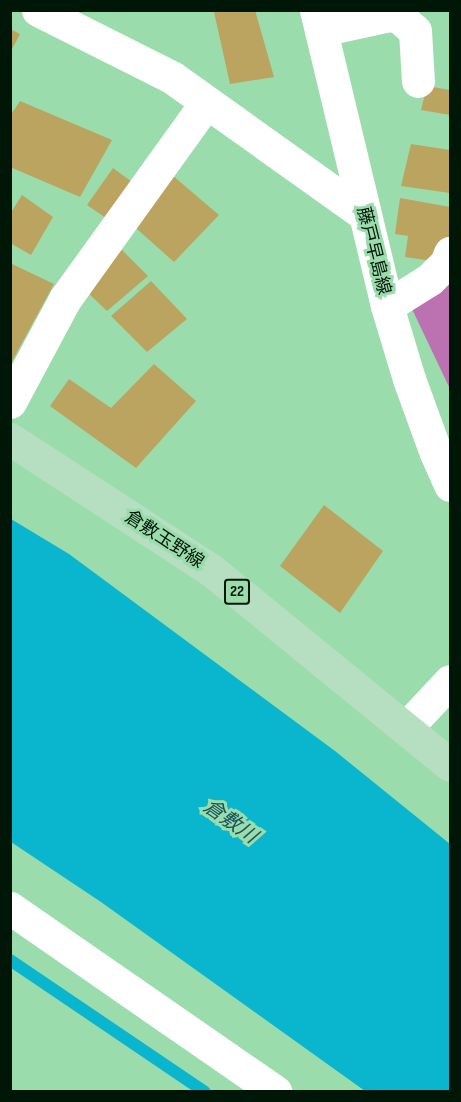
<!DOCTYPE html>
<html>
<head>
<meta charset="utf-8">
<style>
	body { margin:0 }
	#map { position:relative; width:461px; height:1102px; overflow:hidden; background:#9bdcad; font-family:"Sofia Sans Condensed","Noto Sans JP",sans-serif }
	div>[style] { position:absolute }
	.forest>* { inset:0; background:#bc72b0 }
	.water>* { inset:0; background:#0ab5ce }
	.stream>* { height:12px; margin:-6px; padding:0 6px; transform-origin:6px; border-radius:6px; background:#0ab5ce }
	.building>* { inset:0; background:#baa45f }
	.street>* { height:33px; margin:-16.5px; padding:0 16.5px; transform-origin:16.5px; border-radius:16.5px; background:#fff }
	.secondary>* { height:33px; margin:-16.5px; padding:0 16.5px; transform-origin:16.5px; border-radius:16.5px; background:#fff }
	.primary>* { height:33px; margin:-16.5px; padding:0 16.5px; transform-origin:16.5px; border-radius:16.5px; background:#b6dfc1 }
	span { translate:-50% -50%; white-space:nowrap; text-align:center; line-height:1.15; -webkit-text-stroke:6px #9bdcad; paint-order:stroke }
	.shield-label span { padding:2px 4px; background:#9bdcad; border:2px solid; border-radius:4px; -webkit-text-stroke-width:0 }
	.shield-label { font-size:16px; color:#001707; font-weight:700 }
	.street-label { font-size:18px; color:#001707 }
	.water-label { font-size:20px; color:#17525d; font-style:italic }
	.frame { position:absolute; inset:0; border:12px solid #001707; pointer-events:none }
</style>
</head>
<body>
<div id="map">
	<div class="forest">
		<i style="clip-path:polygon(450px 283px,450px 389px,412px 309px)"></i>
	</div>
	<div class="water">
		<i style="clip-path:polygon(11px 519px,69px 554px,335px 751px,450px 844px,450px 1091px,365px 1091px,101px 902px,11px 842px)"></i>
	</div>
	<div class="stream">
		<i style="left:10px;top:960px;width:235px;rotate:34.1deg"></i>
	</div>
	<div class="building">
		<i style="clip-path:polygon(226px 10px,255px 10px,274px 77px,230px 84px,214px 12px)"></i>
		<i style="clip-path:polygon(10px 29px,20px 34px,10px 53px)"></i>
		<i style="clip-path:polygon(427px 86px,450px 90px,450px 115px,421px 110px)"></i>
		<i style="clip-path:polygon(20px 101px,112px 140px,80px 197px,10px 167px,10px 116px)"></i>
		<i style="clip-path:polygon(411px 144px,450px 150px,450px 193px,401px 186px)"></i>
		<i style="clip-path:polygon(113px 168px,132px 182px,106px 218px,87px 205px)"></i>
		<i style="clip-path:polygon(172px 175px,219px 215px,174px 262px,128px 221px)"></i>
		<i style="clip-path:polygon(22px 195px,53px 217px,31px 255px,10px 243px,10px 214px)"></i>
		<i style="clip-path:polygon(400px 198px,450px 207px,450px 236px,446px 263px,405px 257px,408px 236px,395px 234px)"></i>
		<i style="clip-path:polygon(122px 250px,148px 276px,107px 311px,83px 288px)"></i>
		<i style="clip-path:polygon(10px 263px,54px 284px,10px 365px)"></i>
		<i style="clip-path:polygon(151px 281px,187px 319px,147px 352px,111px 316px)"></i>
		<i style="clip-path:polygon(154px 364px,196px 401px,136px 468px,50px 406px,69px 379px,111px 408px)"></i>
		<i style="clip-path:polygon(324px 505px,383px 551px,340px 613px,280px 566px)"></i>
	</div>
	<div class="street">
		<i style="left:38px;top:10px;width:151px;rotate:26.7deg"></i>
		<i style="left:173px;top:78px;width:234px;rotate:35.5deg"></i>
		<i style="left:321px;top:30px;width:71px;rotate:-12.3deg"></i>
		<i style="left:390px;top:15px;width:9px;rotate:13deg"></i>
		<i style="left:399px;top:17px;width:21px;rotate:41deg"></i>
		<i style="left:415px;top:31px;width:50px;rotate:86.6deg"></i>
		<i style="left:387px;top:306px;width:51px;rotate:-32.1deg"></i>
		<i style="left:430px;top:279px;width:23px;rotate:-45deg"></i>
		<i style="left:446px;top:263px;width:11px;rotate:-68deg"></i>
		<i style="left:10px;top:402px;width:117px;rotate:-61.9deg"></i>
		<i style="left:65px;top:299px;width:241px;rotate:-54.3deg"></i>
		<i style="left:406px;top:728px;width:64px;rotate:-46.9deg"></i>
		<i style="left:10px;top:908px;width:323px;rotate:34.7deg"></i>
	</div>
	<div class="secondary">
		<i style="left:316px;top:10px;width:304px;rotate:76.5deg"></i>
		<i style="left:387px;top:306px;width:76px;rotate:73.2deg"></i>
		<i style="left:409px;top:379px;width:79px;rotate:70deg"></i>
		<i style="left:436px;top:453px;width:35px;rotate:66deg"></i>
	</div>
	<div class="primary">
		<i style="left:10px;top:439px;width:240px;rotate:33.1deg"></i>
		<i style="left:211px;top:570px;width:308px;rotate:39.2deg"></i>
	</div>
	<div class="shield-label">
		<span style="left:237px;top:592px">22</span>
	</div>
	<div class="street-label">
		<span style="left:373px;top:251px;rotate:76deg">藤戸早島線</span>
		<span style="left:164px;top:540px;rotate:33deg">倉敷玉野線</span>
	</div>
	<div class="water-label">
		<span style="left:230px;top:822px;rotate:35deg">倉敷川</span>
	</div>
	<div class="frame"></div>
</div>
</body>
</html>
